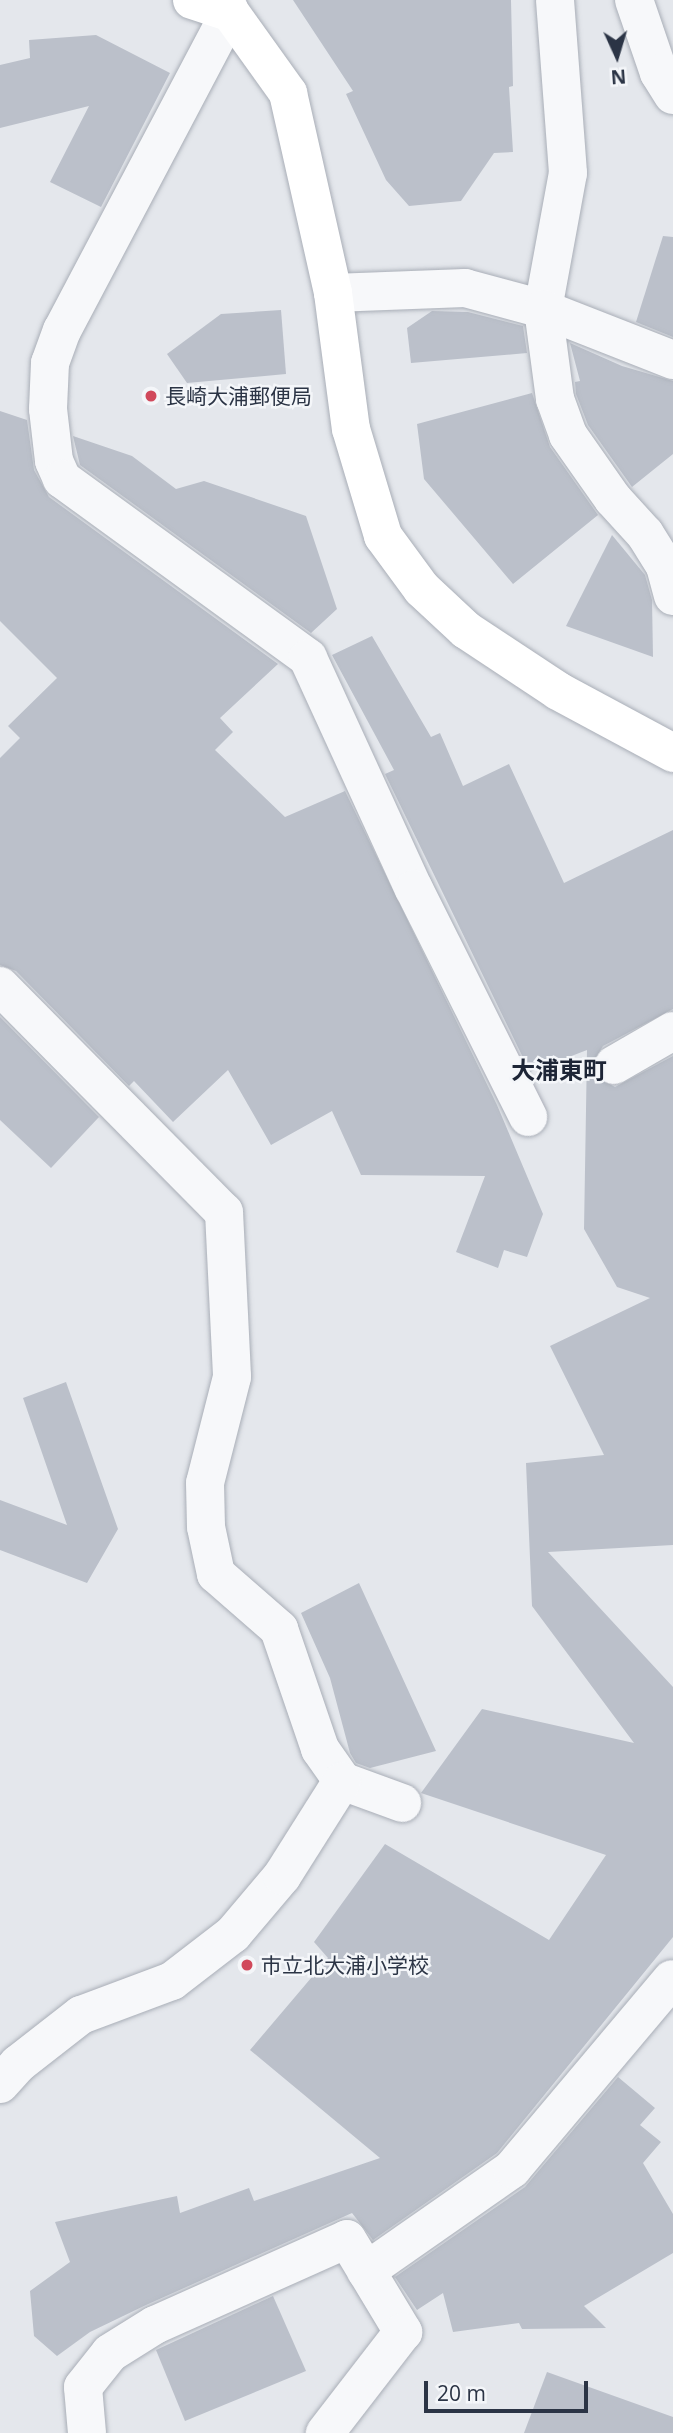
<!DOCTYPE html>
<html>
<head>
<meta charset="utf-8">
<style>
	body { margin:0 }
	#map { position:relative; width:673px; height:2433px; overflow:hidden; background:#e4e7ec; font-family:"Open Sans","Noto Sans JP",sans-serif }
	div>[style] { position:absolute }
	.building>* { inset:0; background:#bbc0ca }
	.roads { filter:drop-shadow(0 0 2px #a9aeb7) drop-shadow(0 0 2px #a9aeb7) }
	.street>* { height:38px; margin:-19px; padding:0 19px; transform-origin:19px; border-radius:19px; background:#f7f8fa }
	.secondary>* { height:38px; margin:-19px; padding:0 19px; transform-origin:19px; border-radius:19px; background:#fff }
	.dots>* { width:19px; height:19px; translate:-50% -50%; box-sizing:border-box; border:4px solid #f4f6f9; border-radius:50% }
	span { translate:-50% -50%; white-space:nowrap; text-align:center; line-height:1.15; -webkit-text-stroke:5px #f4f6f9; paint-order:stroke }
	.poi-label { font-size:21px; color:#2b3445 }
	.left { translate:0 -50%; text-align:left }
	.quarter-label { font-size:24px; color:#1d2536; font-weight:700 }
	.north { position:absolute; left:582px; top:21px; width:70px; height:70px; -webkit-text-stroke:5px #f4f6f9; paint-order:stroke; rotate:176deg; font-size:19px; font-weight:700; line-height:28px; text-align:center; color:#2b3445 }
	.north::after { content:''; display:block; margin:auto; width:24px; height:32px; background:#2b3445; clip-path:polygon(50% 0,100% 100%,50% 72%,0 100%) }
	.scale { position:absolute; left:424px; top:2381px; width:164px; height:32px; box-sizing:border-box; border:4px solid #2b3445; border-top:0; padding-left:9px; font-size:21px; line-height:24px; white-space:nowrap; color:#2b3445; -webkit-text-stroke:5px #f4f6f9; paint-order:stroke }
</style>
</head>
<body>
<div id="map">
	<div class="building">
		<i style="clip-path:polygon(293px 0,511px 0,513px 86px,509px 87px,513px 152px,494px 153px,461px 201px,409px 206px,386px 180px,346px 94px,353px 91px)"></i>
		<i style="clip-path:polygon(96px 35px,170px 73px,101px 207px,50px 182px,89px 106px,0 128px,0 65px,30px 58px,29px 40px)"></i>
		<i style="clip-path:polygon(663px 236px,673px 237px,673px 337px,636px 322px)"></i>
		<i style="clip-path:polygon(281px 310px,286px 374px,187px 383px,167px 354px,221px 314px)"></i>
		<i style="clip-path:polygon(432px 311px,468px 312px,523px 326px,527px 353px,411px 363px,407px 328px)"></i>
		<i style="clip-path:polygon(570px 343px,622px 366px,673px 381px,673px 454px,632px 487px,588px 425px,576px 394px,575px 382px,580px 381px)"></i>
		<i style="clip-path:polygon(532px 393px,550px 447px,598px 515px,513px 584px,424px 479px,417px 424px)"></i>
		<i style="clip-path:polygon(0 411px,27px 420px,34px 470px,49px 497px,278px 664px,220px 718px,233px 732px,215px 750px,285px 817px,345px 791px,497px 1105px,543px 1214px,527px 1257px,504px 1250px,498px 1268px,456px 1252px,485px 1176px,361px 1175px,332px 1111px,271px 1145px,228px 1070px,173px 1122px,134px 1081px,129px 1086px,16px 971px,0 965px,0 758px,20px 738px,8px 726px,57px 678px,0 621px)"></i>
		<i style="clip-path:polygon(73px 436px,132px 456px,176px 489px,204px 481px,306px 516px,337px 609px,311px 633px,80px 465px)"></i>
		<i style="clip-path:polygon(612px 535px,645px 575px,652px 600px,653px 657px,566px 626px)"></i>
		<i style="clip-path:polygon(372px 636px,431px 737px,440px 733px,463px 786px,509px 764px,564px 883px,673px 830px,673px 1009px,603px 1046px,592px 1064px,595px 1076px,615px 1087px,673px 1056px,673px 1545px,548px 1552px,673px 1687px,673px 1937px,497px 2153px,373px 2240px,352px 2213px,146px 2305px,90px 2332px,57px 2356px,34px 2336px,30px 2291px,70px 2262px,55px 2222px,177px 2196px,180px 2213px,249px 2188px,254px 2201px,380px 2158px,250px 2050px,328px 1958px,314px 1942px,385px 1844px,549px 1940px,606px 1855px,421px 1793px,482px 1709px,634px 1743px,532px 1606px,526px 1463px,604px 1455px,550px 1346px,650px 1298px,617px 1287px,584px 1229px,587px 1050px,530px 1072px,385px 774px,394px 770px,332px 655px)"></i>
		<i style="clip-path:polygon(0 1017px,99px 1117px,51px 1168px,0 1120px)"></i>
		<i style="clip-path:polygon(66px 1382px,118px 1529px,87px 1583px,0 1550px,0 1500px,67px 1525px,23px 1398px)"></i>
		<i style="clip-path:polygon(359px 1583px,436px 1751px,370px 1768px,356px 1763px,350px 1753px,330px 1678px,301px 1613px)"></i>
		<i style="clip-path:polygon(618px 2077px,655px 2108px,640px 2125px,661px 2142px,643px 2163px,673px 2214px,673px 2253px,584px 2306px,606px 2328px,522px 2329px,519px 2323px,453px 2332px,443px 2293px,417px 2310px,395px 2277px,525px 2187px)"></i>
		<i style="clip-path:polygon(273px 2296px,306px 2371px,185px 2421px,156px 2350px)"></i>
		<i style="clip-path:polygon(547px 2372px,673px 2417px,673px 2433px,524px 2433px)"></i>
	</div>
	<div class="roads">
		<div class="street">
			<i style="left:226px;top:0;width:13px;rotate:72deg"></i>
			<i style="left:230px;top:12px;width:360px;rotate:117.8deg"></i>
			<i style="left:62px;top:330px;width:35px;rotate:110deg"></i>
			<i style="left:50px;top:363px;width:46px;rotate:92.5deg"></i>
			<i style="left:48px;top:409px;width:52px;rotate:83.4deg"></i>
			<i style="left:54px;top:461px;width:20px;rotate:66deg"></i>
			<i style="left:62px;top:479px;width:304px;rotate:36deg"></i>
			<i style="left:308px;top:658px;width:254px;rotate:65.4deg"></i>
			<i style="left:414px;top:889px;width:255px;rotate:63.4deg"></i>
			<i style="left:634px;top:0;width:77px;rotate:71.1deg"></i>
			<i style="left:659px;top:73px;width:26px;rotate:58deg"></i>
			<i style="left:333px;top:293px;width:132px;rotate:-2.2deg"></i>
			<i style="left:465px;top:288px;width:81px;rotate:15.1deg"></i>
			<i style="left:543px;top:309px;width:138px;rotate:-79.6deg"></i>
			<i style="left:568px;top:173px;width:173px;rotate:-94.3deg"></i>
			<i style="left:673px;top:360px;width:140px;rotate:-158.6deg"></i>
			<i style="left:543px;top:309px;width:91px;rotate:82.4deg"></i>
			<i style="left:555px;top:399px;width:38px;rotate:70deg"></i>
			<i style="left:568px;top:435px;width:78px;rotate:54.9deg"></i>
			<i style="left:613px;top:499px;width:47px;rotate:47.6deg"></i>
			<i style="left:645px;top:534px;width:38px;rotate:58deg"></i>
			<i style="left:665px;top:566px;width:31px;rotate:75deg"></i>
			<i style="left:0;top:986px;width:318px;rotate:45.3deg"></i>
			<i style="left:224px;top:1212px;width:165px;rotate:87.2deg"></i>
			<i style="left:232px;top:1377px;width:109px;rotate:104.3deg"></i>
			<i style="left:205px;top:1483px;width:44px;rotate:88.7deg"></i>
			<i style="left:206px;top:1527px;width:48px;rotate:78deg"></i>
			<i style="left:216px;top:1574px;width:84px;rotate:41.1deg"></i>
			<i style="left:279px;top:1629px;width:127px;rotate:71.1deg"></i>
			<i style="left:320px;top:1749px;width:39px;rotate:55deg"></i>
			<i style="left:342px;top:1781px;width:64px;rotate:20.1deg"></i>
			<i style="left:614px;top:1065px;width:68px;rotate:-30deg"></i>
			<i style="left:0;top:2084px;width:27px;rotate:-48deg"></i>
			<i style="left:18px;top:2064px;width:80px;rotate:-37.9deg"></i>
			<i style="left:81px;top:2015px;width:97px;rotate:-20.5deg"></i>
			<i style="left:172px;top:1981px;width:77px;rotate:-37.6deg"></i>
			<i style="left:233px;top:1934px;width:76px;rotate:-49.8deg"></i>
			<i style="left:282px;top:1876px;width:112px;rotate:-57.7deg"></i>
			<i style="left:366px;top:2271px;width:178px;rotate:-34.9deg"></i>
			<i style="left:512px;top:2169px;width:248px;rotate:-49.9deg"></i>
			<i style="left:87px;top:2433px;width:46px;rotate:-95deg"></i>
			<i style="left:83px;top:2387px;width:43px;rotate:-51.5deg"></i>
			<i style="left:110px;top:2353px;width:53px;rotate:-31.9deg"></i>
			<i style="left:155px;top:2325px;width:210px;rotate:-24.1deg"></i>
			<i style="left:347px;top:2239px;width:109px;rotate:58.9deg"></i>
			<i style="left:403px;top:2332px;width:128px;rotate:127.7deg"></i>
		</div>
		<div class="secondary">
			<i style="left:192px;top:0;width:40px;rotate:18deg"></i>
			<i style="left:230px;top:12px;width:100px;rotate:54.4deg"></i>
			<i style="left:288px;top:93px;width:205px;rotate:77.3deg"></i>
			<i style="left:333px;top:293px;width:137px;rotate:82.5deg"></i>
			<i style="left:351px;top:429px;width:112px;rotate:73.3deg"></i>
			<i style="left:383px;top:536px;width:66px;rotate:53.7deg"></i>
			<i style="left:422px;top:589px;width:60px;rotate:43deg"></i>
			<i style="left:466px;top:630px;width:110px;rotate:33.5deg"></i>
			<i style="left:558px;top:691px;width:131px;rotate:28.3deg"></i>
		</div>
	</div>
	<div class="dots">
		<i style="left:151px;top:396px;background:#d1495b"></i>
		<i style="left:247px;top:1965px;background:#d1495b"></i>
	</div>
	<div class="poi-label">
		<span class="left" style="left:165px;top:396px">長崎大浦郵便局</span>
		<span class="left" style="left:261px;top:1965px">市立北大浦小学校</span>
	</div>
	<div class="quarter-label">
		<span style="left:559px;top:1070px">大浦東町</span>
	</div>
	<div class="north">N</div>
	<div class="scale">20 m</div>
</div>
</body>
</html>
